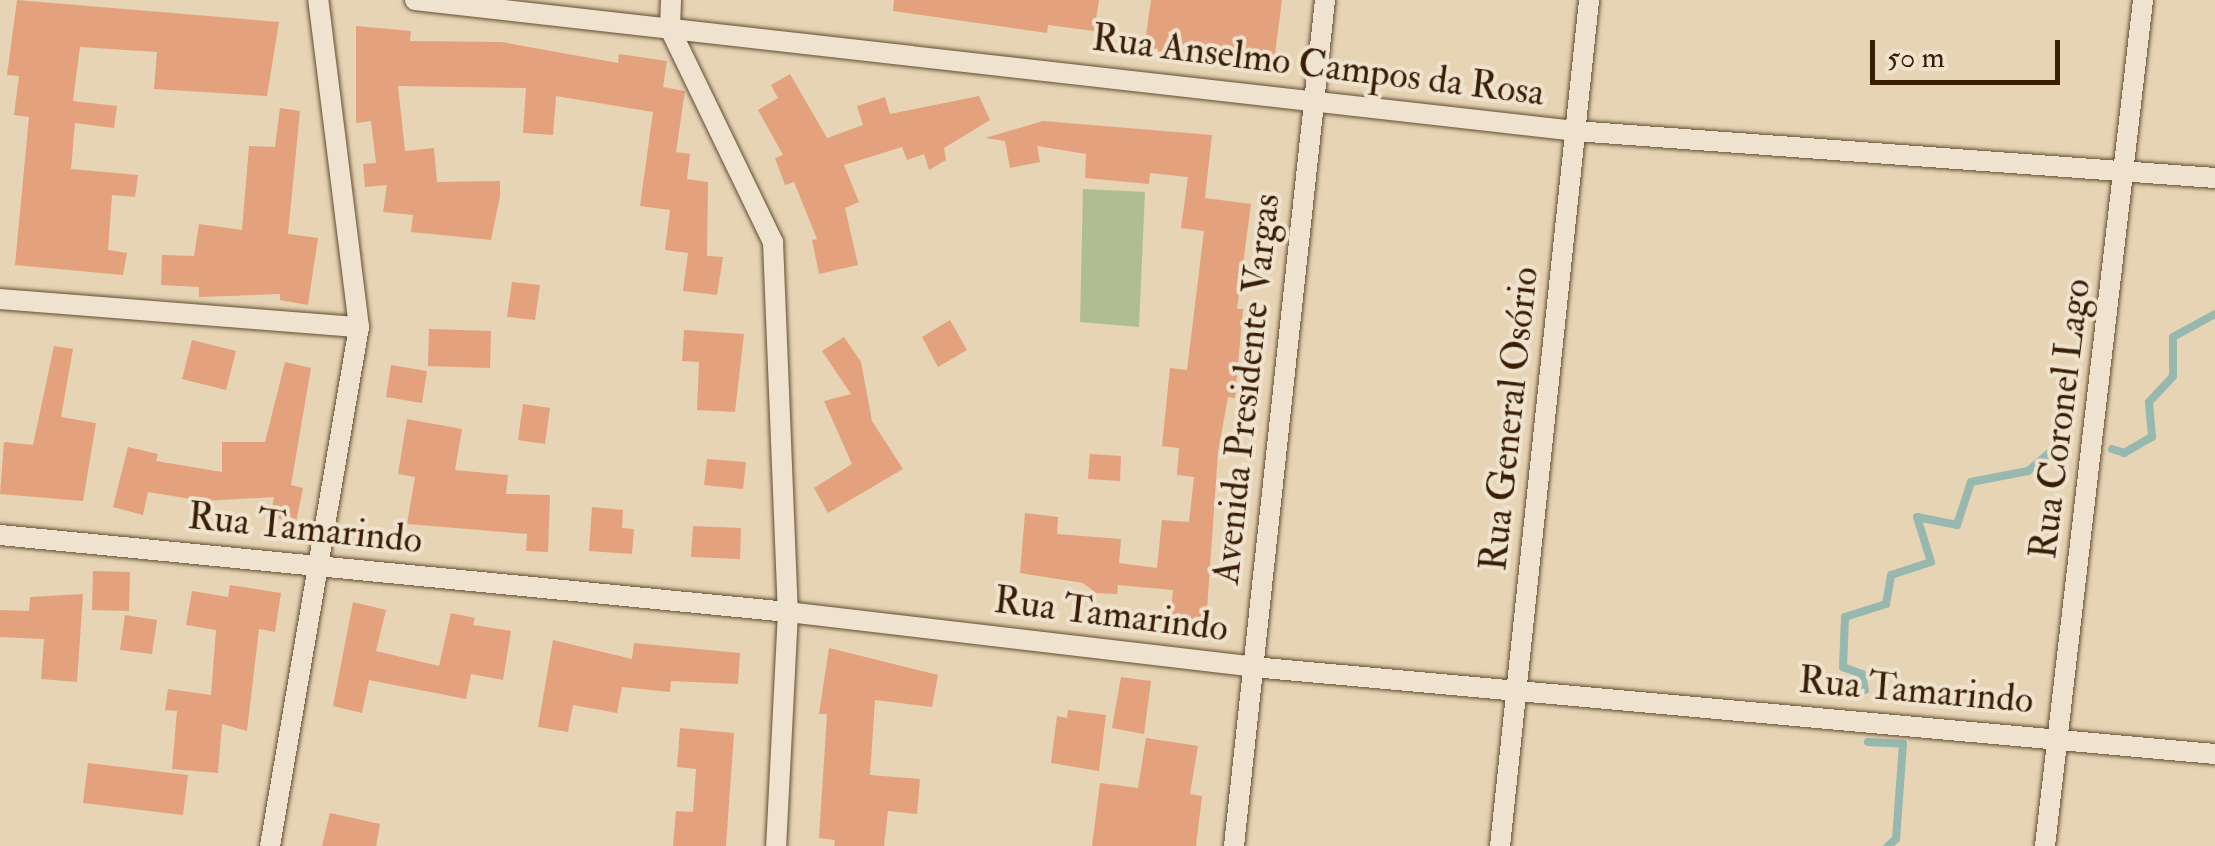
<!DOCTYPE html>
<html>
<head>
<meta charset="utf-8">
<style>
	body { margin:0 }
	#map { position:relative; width:2215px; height:846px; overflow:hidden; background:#e6d4b5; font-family:"IM FELL Double Pica",serif }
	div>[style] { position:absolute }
	.green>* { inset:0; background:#aebe92 }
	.stream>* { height:8px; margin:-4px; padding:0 4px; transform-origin:4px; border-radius:4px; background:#96b8ae }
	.building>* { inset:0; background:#e3a17e }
	.roads { filter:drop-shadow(0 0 2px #644c30) drop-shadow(0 0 2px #644c30) }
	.minor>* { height:20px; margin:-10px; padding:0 10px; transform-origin:10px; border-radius:10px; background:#efe3cf }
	span { translate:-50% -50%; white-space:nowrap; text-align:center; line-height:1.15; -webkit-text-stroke:8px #efe3cf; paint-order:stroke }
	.street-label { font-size:38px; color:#391e04 }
	.scale { position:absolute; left:1870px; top:40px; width:190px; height:45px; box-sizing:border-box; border:5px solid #391e04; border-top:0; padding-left:12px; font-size:30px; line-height:35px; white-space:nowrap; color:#391e04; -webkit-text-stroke:8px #efe3cf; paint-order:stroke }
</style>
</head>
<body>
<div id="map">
	<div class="green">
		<i style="clip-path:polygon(1083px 189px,1145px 192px,1139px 327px,1080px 322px)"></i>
	</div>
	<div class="stream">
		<i style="left:2112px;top:449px;width:13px;rotate:18deg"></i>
		<i style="left:2124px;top:453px;width:32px;rotate:-30deg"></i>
		<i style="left:2152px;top:437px;width:35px;rotate:-95deg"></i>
		<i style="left:2149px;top:402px;width:35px;rotate:-47deg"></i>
		<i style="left:2173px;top:376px;width:39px;rotate:-90deg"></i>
		<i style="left:2173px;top:337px;width:48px;rotate:-28.7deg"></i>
		<i style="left:1865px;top:690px;width:16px;rotate:-101deg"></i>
		<i style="left:1862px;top:674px;width:20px;rotate:-160deg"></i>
		<i style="left:1843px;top:667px;width:50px;rotate:-87.7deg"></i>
		<i style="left:1845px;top:617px;width:43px;rotate:-17.6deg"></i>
		<i style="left:1886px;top:604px;width:29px;rotate:-80deg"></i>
		<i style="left:1891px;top:575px;width:42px;rotate:-18deg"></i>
		<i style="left:1931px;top:562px;width:47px;rotate:-107.3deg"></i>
		<i style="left:1917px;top:517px;width:41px;rotate:11.3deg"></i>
		<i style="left:1957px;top:525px;width:45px;rotate:-72deg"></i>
		<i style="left:1971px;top:482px;width:58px;rotate:-10.9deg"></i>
		<i style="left:2028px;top:471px;width:42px;rotate:-40.2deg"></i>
		<i style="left:1868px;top:742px;width:35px;rotate:3deg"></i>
		<i style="left:1903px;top:744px;width:95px;rotate:94.2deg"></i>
		<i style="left:1896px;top:839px;width:11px;rotate:139deg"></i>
	</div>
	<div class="building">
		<i style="clip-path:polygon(17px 0,279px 22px,267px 96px,154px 89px,157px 52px,80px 47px,73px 101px,117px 106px,114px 128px,75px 123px,71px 169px,138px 175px,135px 197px,112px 195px,108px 250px,127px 253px,123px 275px,15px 265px,29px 117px,14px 115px,19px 76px,7px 75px)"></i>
		<i style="clip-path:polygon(894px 0,1099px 0,1094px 31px,1048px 25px,1047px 33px,893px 11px)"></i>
		<i style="clip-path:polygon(1151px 0,1282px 0,1274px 62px,1144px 50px)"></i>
		<i style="clip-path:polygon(356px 26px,411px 31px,410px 41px,501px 42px,618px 63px,619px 54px,667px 61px,663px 87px,685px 91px,676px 152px,690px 154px,687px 179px,708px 182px,707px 256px,723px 257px,717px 295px,683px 291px,688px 253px,665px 250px,670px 210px,640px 206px,653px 112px,556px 96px,553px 135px,523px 133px,526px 88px,398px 86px,405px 151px,434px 148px,437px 182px,500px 181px,500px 196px,491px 240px,411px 232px,413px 215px,383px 212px,387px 185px,365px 187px,363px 164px,376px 163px,371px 121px,356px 123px)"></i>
		<i style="clip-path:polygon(790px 74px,827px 138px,863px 125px,857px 106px,885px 97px,890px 114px,979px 96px,990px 120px,944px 148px,946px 160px,929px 170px,924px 154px,907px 160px,902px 147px,844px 165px,859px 202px,845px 208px,858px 265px,819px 274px,812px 240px,817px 239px,794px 182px,785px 185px,775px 158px,783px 155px,758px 110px,778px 98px,771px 85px)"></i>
		<i style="clip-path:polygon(280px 108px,300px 111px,288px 234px,318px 238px,308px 305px,280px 300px,280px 294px,199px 297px,199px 287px,161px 285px,162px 255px,194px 256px,199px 224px,242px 230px,249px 146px,275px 147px)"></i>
		<i style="clip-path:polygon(1043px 121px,1212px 135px,1205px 198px,1251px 204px,1237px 309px,1243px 309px,1235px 398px,1228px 397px,1218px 452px,1206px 624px,1170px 621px,1173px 590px,1118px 585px,1117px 594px,1096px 593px,1083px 583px,1020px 573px,1025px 513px,1058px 517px,1057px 534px,1121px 539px,1119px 563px,1157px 568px,1162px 520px,1189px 522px,1194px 477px,1177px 475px,1179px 448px,1162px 446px,1170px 368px,1187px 370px,1204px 231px,1181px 228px,1188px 177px,1150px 173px,1149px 184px,1085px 178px,1086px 154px,1037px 146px,1040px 162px,1010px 168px,1005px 141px,985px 138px)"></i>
		<i style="clip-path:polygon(512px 282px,540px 285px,535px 320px,507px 317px)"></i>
		<i style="clip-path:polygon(950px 320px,967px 350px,938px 367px,922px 337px)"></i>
		<i style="clip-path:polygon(429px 329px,491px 331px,490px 368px,428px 366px)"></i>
		<i style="clip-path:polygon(684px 330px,744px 334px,735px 412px,697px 410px,699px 362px,682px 361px)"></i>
		<i style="clip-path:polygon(844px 337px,861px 362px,872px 421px,903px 469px,828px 513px,814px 488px,852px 464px,824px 401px,851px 394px,822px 351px)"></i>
		<i style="clip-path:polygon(192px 340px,236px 351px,226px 390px,182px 379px)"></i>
		<i style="clip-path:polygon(54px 346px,73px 349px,61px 417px,96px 423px,83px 501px,0 494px,4px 442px,33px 445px)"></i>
		<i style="clip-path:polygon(285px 362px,311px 368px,291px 485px,303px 488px,296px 522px,270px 517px,274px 497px,203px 501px,148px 492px,143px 515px,113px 507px,128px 447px,158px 454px,156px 461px,222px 472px,222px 442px,265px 442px)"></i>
		<i style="clip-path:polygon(391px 365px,427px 371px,422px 403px,386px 397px)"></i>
		<i style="clip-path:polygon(523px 404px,550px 408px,545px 444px,518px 440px)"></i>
		<i style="clip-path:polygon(407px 419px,462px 429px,455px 470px,508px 475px,506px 494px,550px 495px,548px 552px,526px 551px,527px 534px,407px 524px,415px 477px,398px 474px)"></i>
		<i style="clip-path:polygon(1090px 454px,1121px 456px,1120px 481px,1088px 479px)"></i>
		<i style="clip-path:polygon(707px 459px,746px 462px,743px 489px,704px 485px)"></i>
		<i style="clip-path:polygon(592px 507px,623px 510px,622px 528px,634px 529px,632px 554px,589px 551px)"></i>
		<i style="clip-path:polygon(693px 526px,741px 528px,740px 559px,691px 557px)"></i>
		<i style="clip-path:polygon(93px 571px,130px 572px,129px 611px,92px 610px)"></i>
		<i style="clip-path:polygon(230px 585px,281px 593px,275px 632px,259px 629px,247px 731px,222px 724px,218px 773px,172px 769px,177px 711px,165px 710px,168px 689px,211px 695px,216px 630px,186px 625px,192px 591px,228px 597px)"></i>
		<i style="clip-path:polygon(83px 594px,77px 682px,41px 679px,44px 639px,0 637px,0 610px,29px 611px,30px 597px)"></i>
		<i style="clip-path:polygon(353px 602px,386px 610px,376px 651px,439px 666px,451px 613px,475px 618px,473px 625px,511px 631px,503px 680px,471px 674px,466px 699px,369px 680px,362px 713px,333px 706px)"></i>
		<i style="clip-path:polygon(125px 615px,157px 620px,152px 654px,120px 650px)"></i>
		<i style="clip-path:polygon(553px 640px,632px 659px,634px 643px,740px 653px,738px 684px,671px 681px,670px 692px,622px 687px,617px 713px,573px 705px,568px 732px,538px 727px)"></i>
		<i style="clip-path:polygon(829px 648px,938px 675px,932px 707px,875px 700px,870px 775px,920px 779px,917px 814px,888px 811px,884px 846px,834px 846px,835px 840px,819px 838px,827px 714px,819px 714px)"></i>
		<i style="clip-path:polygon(1121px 677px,1151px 681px,1144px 734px,1112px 728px)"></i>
		<i style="clip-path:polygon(1068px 710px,1106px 715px,1099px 771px,1051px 763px,1057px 716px,1067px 718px)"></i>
		<i style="clip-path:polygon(680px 728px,734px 733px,726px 846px,673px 846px,676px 811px,693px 812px,696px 769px,677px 767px)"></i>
		<i style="clip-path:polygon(1146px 738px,1198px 746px,1190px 794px,1202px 796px,1196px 846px,1092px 846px,1100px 783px,1138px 788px)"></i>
		<i style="clip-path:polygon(88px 763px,188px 775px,183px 815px,83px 803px)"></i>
		<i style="clip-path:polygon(330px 813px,380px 824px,376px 846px,322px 846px)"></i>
	</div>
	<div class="roads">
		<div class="minor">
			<i style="left:415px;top:0;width:1167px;rotate:6.44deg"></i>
			<i style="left:1575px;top:131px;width:642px;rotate:4.2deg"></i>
			<i style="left:671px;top:0;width:29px;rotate:92deg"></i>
			<i style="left:670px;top:29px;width:237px;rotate:64.2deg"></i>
			<i style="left:773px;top:242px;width:370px;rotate:87.7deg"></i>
			<i style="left:788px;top:612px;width:234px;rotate:92.9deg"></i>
			<i style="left:0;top:299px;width:360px;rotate:4.5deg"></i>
			<i style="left:0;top:535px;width:792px;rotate:5.58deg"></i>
			<i style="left:788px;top:612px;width:468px;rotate:6.7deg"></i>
			<i style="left:1253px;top:667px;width:966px;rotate:5.17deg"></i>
			<i style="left:270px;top:846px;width:527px;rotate:-80.27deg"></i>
			<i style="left:359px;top:327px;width:330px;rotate:-97.1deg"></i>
			<i style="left:1234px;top:846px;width:851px;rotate:-83.86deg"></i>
			<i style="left:1500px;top:846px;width:851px;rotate:-83.99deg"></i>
			<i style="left:2045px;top:846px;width:852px;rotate:-83.39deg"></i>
		</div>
	</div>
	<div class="street-label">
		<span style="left:1318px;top:66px;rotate:7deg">Rua Anselmo Campos da Rosa</span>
		<span style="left:1247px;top:389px;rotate:-84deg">Avenida Presidente Vargas</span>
		<span style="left:1510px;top:419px;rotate:-84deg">Rua General Osório</span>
		<span style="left:2061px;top:419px;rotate:-83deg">Rua Coronel Lago</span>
		<span style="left:305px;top:529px;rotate:6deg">Rua Tamarindo</span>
		<span style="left:1111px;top:615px;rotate:7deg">Rua Tamarindo</span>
		<span style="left:1916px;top:691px;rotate:5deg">Rua Tamarindo</span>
	</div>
	<div class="scale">50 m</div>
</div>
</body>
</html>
